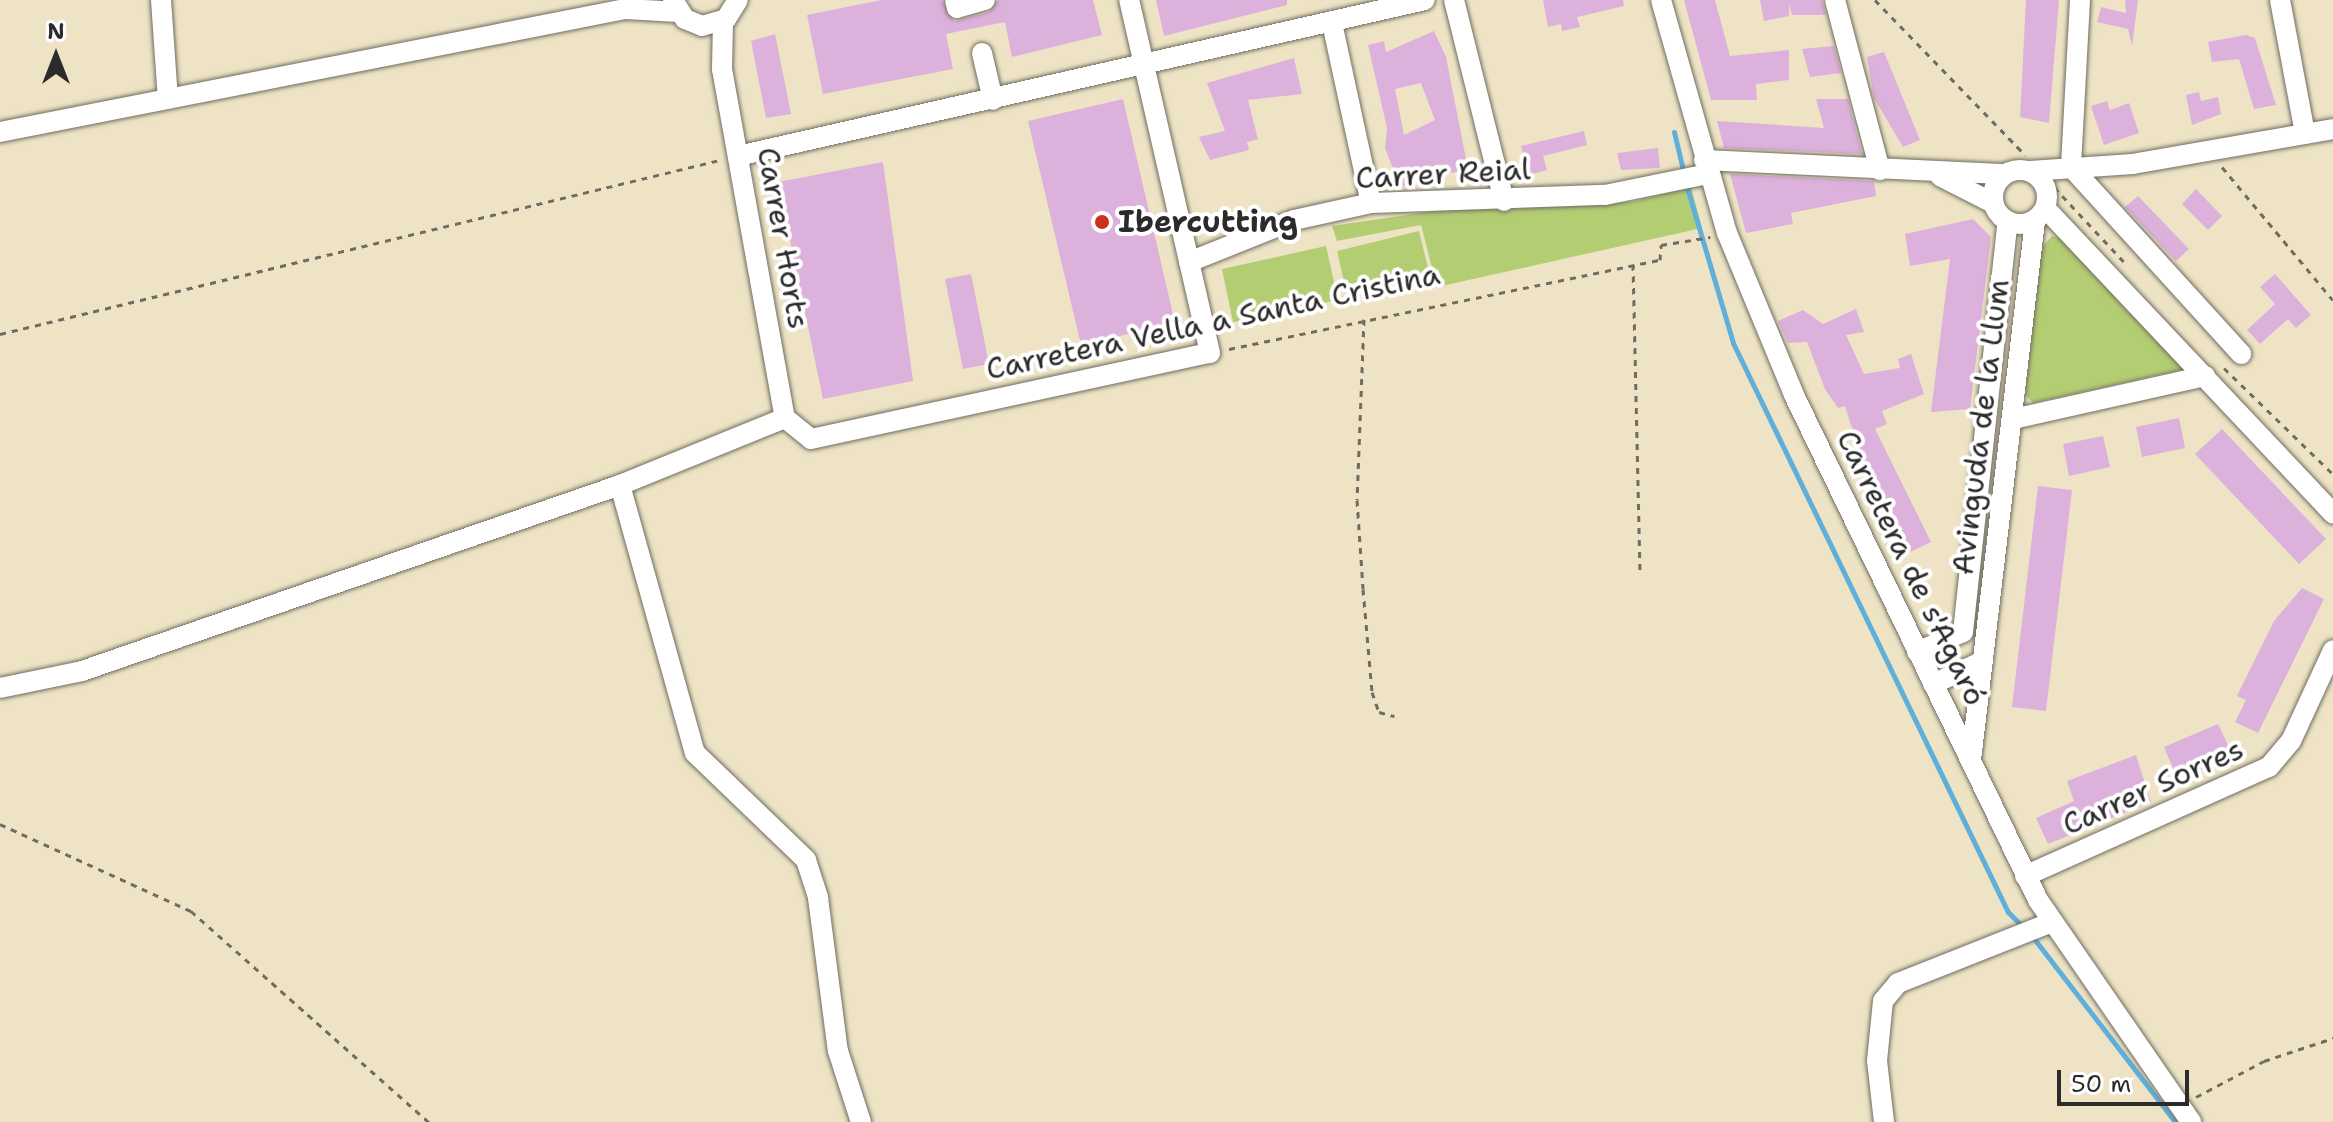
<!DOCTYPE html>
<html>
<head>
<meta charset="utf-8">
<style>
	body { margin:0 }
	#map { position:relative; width:2333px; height:1122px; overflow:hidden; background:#eee4c5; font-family:"Shantell Sans",sans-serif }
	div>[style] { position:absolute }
	.green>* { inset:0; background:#b3cd73 }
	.stream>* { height:5px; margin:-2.5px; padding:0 2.5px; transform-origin:2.5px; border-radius:2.5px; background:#60afda }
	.building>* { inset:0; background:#dcb1dc }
	.path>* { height:3px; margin-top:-1.5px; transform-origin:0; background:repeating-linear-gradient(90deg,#6f6c61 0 6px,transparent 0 12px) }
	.roads { filter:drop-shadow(0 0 2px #6f6c61) drop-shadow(0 0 2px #6f6c61) }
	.minor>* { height:20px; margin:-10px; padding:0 10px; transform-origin:10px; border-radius:10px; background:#fff }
	.minor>.ring { margin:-10px; padding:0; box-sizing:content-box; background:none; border:20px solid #fff; border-radius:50% }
	.dots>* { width:22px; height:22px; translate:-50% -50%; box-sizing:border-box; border:4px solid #fff; border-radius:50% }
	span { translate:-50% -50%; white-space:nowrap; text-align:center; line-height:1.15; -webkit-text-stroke:8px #fff; paint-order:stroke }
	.street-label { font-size:30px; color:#2b2b2b }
	.poi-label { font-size:30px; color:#2b2b2b; font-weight:700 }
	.left { translate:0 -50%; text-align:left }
	.north { position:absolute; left:16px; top:16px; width:80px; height:80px; -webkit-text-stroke:6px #fff; paint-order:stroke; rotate:0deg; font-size:22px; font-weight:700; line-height:32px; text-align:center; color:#2b2b2b }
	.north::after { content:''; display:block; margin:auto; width:28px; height:36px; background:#2b2b2b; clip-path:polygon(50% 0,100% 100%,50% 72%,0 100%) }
	.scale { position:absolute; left:2057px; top:1070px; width:132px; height:36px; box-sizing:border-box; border:4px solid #2b2b2b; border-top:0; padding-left:10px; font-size:24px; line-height:28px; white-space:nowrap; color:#2b2b2b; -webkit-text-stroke:6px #fff; paint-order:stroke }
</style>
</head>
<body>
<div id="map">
	<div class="green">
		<i style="clip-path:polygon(1691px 187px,1702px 228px,1437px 287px,1421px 225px,1337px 241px,1332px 226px,1441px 210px,1632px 202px)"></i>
		<i style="clip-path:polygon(1419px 231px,1429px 272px,1346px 291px,1337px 251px)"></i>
		<i style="clip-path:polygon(2052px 236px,2067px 240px,2185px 369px,2033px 403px,2025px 395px,2041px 248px)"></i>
		<i style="clip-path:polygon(1326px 246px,1338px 300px,1233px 322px,1222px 269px)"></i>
	</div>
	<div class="stream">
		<i style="left:1674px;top:132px;width:43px;rotate:76.6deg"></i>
		<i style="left:1686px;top:184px;width:166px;rotate:73.5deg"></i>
		<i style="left:1733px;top:343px;width:632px;rotate:64.21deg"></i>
		<i style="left:2008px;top:912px;width:24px;rotate:45deg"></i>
		<i style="left:2032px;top:936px;width:235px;rotate:52.4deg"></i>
	</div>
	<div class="building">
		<i style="clip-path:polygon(881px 0,942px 0,954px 21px,989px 12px,998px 0,1093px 0,1102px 35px,1012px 57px,1005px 22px,946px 34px,953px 69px,823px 94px,807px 15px)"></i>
		<i style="clip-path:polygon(1156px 0,1287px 0,1287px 5px,1164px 36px)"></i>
		<i style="clip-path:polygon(1543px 0,1623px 0,1624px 6px,1577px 17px,1580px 27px,1562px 31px,1561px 24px,1548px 27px)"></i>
		<i style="clip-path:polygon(1684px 0,1715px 0,1730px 56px,1789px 50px,1789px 80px,1756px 84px,1757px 100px,1711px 100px)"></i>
		<i style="clip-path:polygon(1760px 0,1822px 0,1826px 15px,1792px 15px,1789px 4px,1789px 16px,1764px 21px)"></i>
		<i style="clip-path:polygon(2026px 0,2059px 0,2049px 123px,2020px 117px)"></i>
		<i style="clip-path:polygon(2125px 0,2138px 0,2132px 46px,2128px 29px,2097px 22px,2101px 7px,2126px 13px)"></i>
		<i style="clip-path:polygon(evenodd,1434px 31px,1446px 57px,1468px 169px,1447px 174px,1441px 164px,1413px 172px,1415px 183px,1400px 187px,1385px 148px,1387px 128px,1368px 45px,1384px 41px,1386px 52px,1434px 31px,1421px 83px,1435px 120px,1404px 135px,1395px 89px,1421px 83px)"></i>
		<i style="clip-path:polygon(775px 34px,791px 114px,766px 118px,751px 41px)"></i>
		<i style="clip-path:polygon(2246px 35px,2255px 38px,2276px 105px,2254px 109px,2239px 59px,2212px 62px,2208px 42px)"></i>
		<i style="clip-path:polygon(1834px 46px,1841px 73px,1810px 77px,1802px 49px)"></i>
		<i style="clip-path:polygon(1884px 52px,1920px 140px,1903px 147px,1874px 98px,1867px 57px)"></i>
		<i style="clip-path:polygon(1294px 58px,1302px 94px,1248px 100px,1258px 139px,1247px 142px,1249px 150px,1210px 160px,1199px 137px,1225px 131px,1207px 83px)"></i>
		<i style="clip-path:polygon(2199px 92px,2201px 101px,2218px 97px,2221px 114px,2192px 125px,2186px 95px)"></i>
		<i style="clip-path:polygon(1123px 99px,1175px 323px,1081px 345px,1028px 121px)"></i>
		<i style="clip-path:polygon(1816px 99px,1848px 99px,1862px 154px,1724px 148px,1717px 121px,1824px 128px)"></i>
		<i style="clip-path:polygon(2107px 101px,2110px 110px,2129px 103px,2139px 133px,2104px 145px,2091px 106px)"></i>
		<i style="clip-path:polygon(1584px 131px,1587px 145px,1543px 156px,1547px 170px,1528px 175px,1521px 146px)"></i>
		<i style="clip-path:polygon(1658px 148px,1660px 168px,1621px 170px,1617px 153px)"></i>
		<i style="clip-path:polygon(883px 162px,913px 381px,823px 399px,778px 182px)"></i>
		<i style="clip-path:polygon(1730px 174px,1874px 181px,1876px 196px,1791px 213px,1793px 224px,1746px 233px)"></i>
		<i style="clip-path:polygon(2196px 189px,2222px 216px,2208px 230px,2182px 204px)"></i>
		<i style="clip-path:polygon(2138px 196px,2189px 249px,2176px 261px,2125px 207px)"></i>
		<i style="clip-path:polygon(1973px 219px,1991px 237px,1970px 409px,1931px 412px,1950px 259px,1910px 266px,1905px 234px)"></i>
		<i style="clip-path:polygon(971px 274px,989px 364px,963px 369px,945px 279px)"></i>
		<i style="clip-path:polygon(2275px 274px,2311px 315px,2296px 328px,2288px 319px,2260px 344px,2247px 330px,2275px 304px,2260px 287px)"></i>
		<i style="clip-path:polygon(1856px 309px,1864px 332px,1846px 335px,1864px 374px,1900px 368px,1898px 359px,1911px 354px,1924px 394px,1882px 411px,1887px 424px,1875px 429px,1931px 542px,1910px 552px,1867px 475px,1845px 406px,1838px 408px,1825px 389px,1807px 342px,1788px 343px,1778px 321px,1803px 310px,1823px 324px)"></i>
		<i style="clip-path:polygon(2179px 418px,2185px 448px,2142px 457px,2136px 427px)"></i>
		<i style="clip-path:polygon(2222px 429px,2326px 539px,2299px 564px,2195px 454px)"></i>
		<i style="clip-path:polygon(2103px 436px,2110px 467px,2069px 476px,2063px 444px)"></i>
		<i style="clip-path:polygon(2038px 486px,2072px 490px,2046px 711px,2012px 707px)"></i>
		<i style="clip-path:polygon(2302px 588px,2324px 599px,2258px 733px,2235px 722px,2246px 700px,2237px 696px,2274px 621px)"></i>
		<i style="clip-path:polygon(2218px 724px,2233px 756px,2178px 780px,2164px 747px)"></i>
		<i style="clip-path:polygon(2136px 755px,2151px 802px,2048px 844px,2036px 818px,2074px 801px,2067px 781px)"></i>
	</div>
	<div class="path">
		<i style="left:1875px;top:0;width:216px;rotate:45.9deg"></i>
		<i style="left:2222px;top:167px;width:173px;rotate:50.2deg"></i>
		<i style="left:2054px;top:187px;width:104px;rotate:46.9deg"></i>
		<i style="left:1633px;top:264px;width:308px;rotate:88.7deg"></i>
		<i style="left:1364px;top:319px;width:181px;rotate:92.2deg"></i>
		<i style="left:1357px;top:500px;width:89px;rotate:86.1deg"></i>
		<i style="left:1363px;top:589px;width:103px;rotate:85deg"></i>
		<i style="left:1372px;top:692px;width:21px;rotate:71deg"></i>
		<i style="left:1379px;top:712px;width:16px;rotate:15deg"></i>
		<i style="left:0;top:334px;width:741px;rotate:-13.59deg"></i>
		<i style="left:1229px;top:349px;width:440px;rotate:-11.7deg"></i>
		<i style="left:1660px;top:260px;width:15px;rotate:-86deg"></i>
		<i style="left:1661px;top:245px;width:50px;rotate:-9.3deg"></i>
		<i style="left:2224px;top:368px;width:152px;rotate:44.2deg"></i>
		<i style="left:0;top:824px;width:210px;rotate:24.5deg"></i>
		<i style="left:191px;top:911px;width:318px;rotate:41.6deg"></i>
		<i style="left:2196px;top:1097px;width:77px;rotate:-27.9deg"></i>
		<i style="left:2264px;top:1061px;width:73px;rotate:-18.4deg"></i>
	</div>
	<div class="roads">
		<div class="minor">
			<i style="left:161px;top:0;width:99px;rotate:86deg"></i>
			<i style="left:673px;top:0;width:22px;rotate:58deg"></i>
			<i style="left:685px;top:19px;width:18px;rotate:22deg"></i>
			<i style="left:702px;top:26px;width:25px;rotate:-16deg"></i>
			<i style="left:726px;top:19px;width:22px;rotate:-58deg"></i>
			<i style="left:955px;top:0;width:8px;rotate:76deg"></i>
			<i style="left:957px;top:8px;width:29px;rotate:-16deg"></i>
			<i style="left:1454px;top:0;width:207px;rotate:76deg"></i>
			<i style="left:1661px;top:0;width:242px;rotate:74.2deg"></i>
			<i style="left:1727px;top:233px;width:175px;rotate:67.5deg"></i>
			<i style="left:1794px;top:395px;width:561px;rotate:64.21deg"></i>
			<i style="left:2038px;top:900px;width:270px;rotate:55.4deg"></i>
			<i style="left:1835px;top:0;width:176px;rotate:75.2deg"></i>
			<i style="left:2080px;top:0;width:167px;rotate:93.1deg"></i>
			<i style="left:2071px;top:167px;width:253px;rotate:47.7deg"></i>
			<i style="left:2280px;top:0;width:136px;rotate:79.4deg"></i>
			<i style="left:723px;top:21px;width:48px;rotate:91.2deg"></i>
			<i style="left:722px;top:69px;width:355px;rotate:79.8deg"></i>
			<i style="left:1332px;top:23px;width:184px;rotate:77.8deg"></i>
			<i style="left:982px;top:53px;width:48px;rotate:76.8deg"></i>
			<i style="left:0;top:132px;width:637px;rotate:-11.13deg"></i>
			<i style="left:625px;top:9px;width:54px;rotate:3.2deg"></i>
			<i style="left:738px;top:156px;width:704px;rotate:-12.79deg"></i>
			<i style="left:1704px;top:160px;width:298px;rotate:2.7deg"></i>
			<i class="ring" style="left:1993px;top:170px;width:34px;height:34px"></i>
			<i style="left:2030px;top:171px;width:103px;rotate:-3.9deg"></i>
			<i style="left:2133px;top:164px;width:203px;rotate:-9.9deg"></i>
			<i style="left:1940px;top:176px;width:59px;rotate:27deg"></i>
			<i style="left:2047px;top:210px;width:417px;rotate:46.7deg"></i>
			<i style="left:1189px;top:262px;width:113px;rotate:-21.8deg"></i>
			<i style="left:1294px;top:220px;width:79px;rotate:-12.4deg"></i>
			<i style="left:1371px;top:203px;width:234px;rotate:-2deg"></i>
			<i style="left:1605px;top:195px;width:105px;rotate:-11.5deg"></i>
			<i style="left:785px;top:418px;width:33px;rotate:39deg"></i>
			<i style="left:811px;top:439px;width:408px;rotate:-12.2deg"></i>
			<i style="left:1210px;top:353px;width:362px;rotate:-102.9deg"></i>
			<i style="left:2013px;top:419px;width:197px;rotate:-12.6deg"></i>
			<i style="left:620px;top:485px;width:278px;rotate:74.4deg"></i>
			<i style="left:695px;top:753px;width:154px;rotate:43.9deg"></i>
			<i style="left:806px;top:860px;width:40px;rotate:72deg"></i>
			<i style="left:818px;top:898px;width:154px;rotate:82.6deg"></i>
			<i style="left:838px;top:1051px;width:75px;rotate:72.1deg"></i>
			<i style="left:1963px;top:632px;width:413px;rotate:-83.8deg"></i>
			<i style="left:1917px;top:652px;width:50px;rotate:-23.5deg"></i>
			<i style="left:1933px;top:684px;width:55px;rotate:-24.7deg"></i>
			<i style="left:0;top:688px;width:84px;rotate:-11.7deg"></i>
			<i style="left:82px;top:671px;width:569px;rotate:-19.07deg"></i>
			<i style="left:620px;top:485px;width:178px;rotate:-22.1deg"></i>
			<i style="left:1971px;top:760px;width:543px;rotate:-83.23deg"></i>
			<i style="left:2025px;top:876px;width:267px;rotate:-24.1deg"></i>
			<i style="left:2269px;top:767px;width:34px;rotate:-50deg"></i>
			<i style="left:2291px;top:741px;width:100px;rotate:-65.2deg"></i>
			<i style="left:1884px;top:1122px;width:61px;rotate:-96.5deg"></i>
			<i style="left:1877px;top:1061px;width:60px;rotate:-84.3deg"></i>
			<i style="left:1883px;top:1001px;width:23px;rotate:-50deg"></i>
			<i style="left:1898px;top:983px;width:166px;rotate:-21.6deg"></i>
		</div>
	</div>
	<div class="dots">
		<i style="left:1102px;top:222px;background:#c8321e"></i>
	</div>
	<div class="street-label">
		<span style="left:1443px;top:174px;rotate:-3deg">Carrer Reial</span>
		<span style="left:783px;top:238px;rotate:80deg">Carrer Horts</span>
		<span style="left:1213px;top:322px;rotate:-12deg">Carretera Vella a Santa Cristina</span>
		<span style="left:1981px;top:427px;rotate:-83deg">Avinguda de la Llum</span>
		<span style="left:1911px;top:568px;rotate:64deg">Carretera de s'Agaró</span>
		<span style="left:2153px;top:787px;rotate:-24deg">Carrer Sorres</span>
	</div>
	<div class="poi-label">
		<span class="left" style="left:1118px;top:222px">Ibercutting</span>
	</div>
	<div class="north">N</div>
	<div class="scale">50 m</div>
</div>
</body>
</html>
